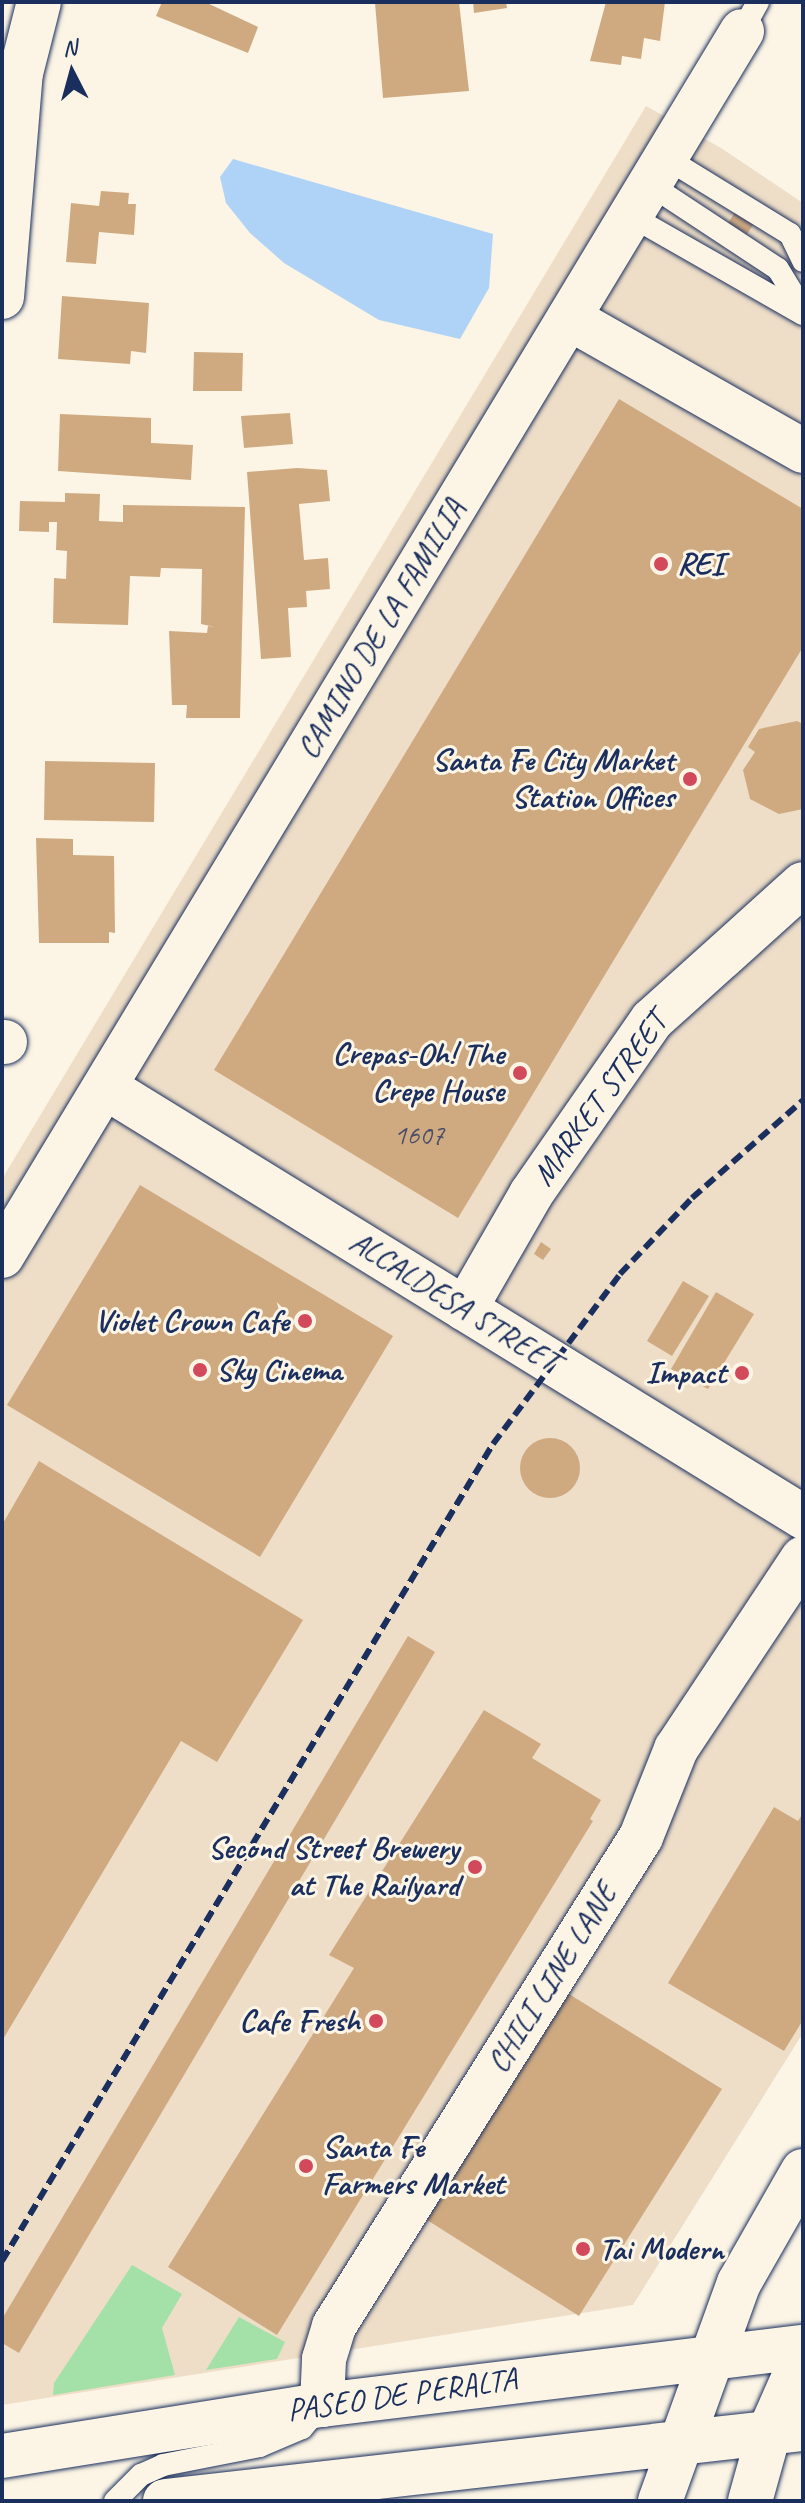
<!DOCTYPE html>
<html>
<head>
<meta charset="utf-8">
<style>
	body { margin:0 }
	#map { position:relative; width:805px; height:2503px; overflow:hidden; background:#fcf5e5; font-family:Caveat,sans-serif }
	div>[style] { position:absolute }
	.built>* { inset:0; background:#eedec7 }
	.green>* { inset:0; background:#a3e1a9 }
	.water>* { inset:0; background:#afd3f7 }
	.building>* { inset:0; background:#cfaa81 }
	.round { border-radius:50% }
	.roads { filter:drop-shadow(0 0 2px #1b2f5e) drop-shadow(0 0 2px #1b2f5e) }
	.lane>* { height:22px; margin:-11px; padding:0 11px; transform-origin:11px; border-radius:11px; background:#fcf5e5 }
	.street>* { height:44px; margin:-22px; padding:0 22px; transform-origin:22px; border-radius:22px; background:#fcf5e5 }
	.secondary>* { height:44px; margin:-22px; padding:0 22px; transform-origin:22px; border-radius:22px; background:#fcf5e5 }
	.rail>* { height:6px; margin-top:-3px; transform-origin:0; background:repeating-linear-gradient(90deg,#1b2f5e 0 12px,transparent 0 18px) }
	.dots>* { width:22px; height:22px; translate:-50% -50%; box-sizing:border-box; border:4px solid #fcf5e5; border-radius:50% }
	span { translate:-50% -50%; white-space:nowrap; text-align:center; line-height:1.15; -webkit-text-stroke:6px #fcf5e5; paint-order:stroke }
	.number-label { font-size:28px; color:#484e67 }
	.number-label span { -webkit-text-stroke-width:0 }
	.poi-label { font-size:32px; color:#1b2f5e; font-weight:700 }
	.left { translate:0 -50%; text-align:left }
	.right { translate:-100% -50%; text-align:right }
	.street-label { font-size:32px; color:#1b2f5e }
	.frame { position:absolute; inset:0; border:4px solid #1b2f5e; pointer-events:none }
	.north { position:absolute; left:32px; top:32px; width:80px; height:80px; -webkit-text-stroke:6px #fcf5e5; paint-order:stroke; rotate:354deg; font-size:22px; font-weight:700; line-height:32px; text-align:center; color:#1b2f5e }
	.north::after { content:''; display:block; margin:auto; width:28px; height:36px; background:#1b2f5e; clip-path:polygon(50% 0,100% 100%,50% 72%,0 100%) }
</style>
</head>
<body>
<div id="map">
	<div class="built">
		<i style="clip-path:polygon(646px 106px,721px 148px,803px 203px,803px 2033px,633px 2305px,2px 2405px,2px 1179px)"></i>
	</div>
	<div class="green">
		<i style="clip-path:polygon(132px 2265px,182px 2294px,162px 2328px,175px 2375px,53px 2395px,54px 2383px)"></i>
		<i style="clip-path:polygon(239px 2317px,285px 2342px,277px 2359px,206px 2370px)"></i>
	</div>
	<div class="water">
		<i style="clip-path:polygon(233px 159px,493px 234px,489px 288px,460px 339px,379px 320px,284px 263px,250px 233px,226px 203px,220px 177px)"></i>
	</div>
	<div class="building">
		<i style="clip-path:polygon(162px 2px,205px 2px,258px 27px,248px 53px,156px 16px)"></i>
		<i style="clip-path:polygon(459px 2px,469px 91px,383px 98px,375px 3px)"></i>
		<i style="clip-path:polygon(473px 2px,506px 2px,507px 8px,474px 13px)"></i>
		<i style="clip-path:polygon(606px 2px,665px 2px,660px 41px,644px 38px,641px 59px,622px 56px,621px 65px,590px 61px)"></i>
		<i style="clip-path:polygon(101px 191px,129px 193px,128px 204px,136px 204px,134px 235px,99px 232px,96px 264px,66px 262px,71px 203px,99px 206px)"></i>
		<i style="clip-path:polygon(736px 211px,755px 222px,747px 234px,728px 223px)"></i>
		<i style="clip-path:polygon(62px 296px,149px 303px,146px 353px,131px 351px,130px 364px,58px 359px)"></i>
		<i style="clip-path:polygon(194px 352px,243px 353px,242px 391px,193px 391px)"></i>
		<i style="clip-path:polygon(619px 399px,803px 509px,803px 647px,458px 1218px,214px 1070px)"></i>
		<i style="clip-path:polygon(290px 413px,293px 444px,244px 448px,241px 416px)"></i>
		<i style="clip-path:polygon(60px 414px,151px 418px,151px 443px,193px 445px,191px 480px,58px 471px)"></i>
		<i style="clip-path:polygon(297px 468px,327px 470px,330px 501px,299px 504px,304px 560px,328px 558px,330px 589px,306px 591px,307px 607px,288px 608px,291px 657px,261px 659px,247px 472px)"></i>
		<i style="clip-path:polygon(65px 493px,100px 494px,99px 521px,123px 522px,123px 505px,245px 507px,240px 718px,186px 718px,187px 705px,172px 705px,169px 631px,207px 633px,208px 626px,215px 627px,201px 624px,202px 569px,161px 568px,160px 577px,130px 576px,128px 625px,53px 623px,54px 578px,66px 579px,67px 551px,56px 550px,57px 522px,49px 522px,49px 532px,19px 531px,20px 501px,65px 502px)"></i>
		<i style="clip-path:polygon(797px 721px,803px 724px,803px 809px,779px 814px,750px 799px,743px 770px,755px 752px,748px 747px,759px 729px)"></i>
		<i style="clip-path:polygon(45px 761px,155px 763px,154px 822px,44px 820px)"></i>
		<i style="clip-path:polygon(36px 838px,73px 839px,73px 855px,114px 856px,115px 933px,109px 932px,109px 943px,39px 943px)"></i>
		<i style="clip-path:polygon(140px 1185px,393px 1336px,260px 1557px,7px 1405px)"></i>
		<i style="clip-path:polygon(541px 1242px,551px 1249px,543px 1260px,534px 1254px)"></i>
		<i style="clip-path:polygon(683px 1281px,709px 1296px,672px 1356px,647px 1341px)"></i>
		<i style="clip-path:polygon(716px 1292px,754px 1314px,708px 1389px,671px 1369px)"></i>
		<i class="round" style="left:520px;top:1438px;width:60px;height:60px"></i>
		<i style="clip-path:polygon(39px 1461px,303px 1620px,217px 1762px,181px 1741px,2px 2041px,2px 1525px)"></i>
		<i style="clip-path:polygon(408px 1636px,435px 1652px,19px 2353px,2px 2343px,2px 2319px)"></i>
		<i style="clip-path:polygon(484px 1710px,541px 1744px,532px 1758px,601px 1800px,590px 1819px,593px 1821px,277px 2335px,168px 2267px,354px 1968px,329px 1955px)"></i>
		<i style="clip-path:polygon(774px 1807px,798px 1821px,803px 1813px,803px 2020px,784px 2051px,668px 1983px)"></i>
		<i style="clip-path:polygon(569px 1994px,722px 2089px,579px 2316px,427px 2220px)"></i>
	</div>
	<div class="roads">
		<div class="lane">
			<i style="left:742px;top:31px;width:33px;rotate:-61deg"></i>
			<i style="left:666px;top:158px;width:145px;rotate:31.5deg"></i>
			<i style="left:790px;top:234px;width:30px;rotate:64deg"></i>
			<i style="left:649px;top:184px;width:154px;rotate:33.4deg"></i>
			<i style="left:778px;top:269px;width:48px;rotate:58.6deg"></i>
			<i style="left:631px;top:216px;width:198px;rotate:29.7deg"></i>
			<i style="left:115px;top:2501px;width:37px;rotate:-45deg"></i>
			<i style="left:141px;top:2475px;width:24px;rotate:-24deg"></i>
			<i style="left:163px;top:2465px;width:99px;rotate:-11.1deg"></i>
			<i style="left:260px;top:2446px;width:46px;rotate:-23.2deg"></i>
			<i style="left:302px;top:2428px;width:21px;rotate:-49deg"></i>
		</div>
		<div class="street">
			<i style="left:2px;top:297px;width:225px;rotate:-85.2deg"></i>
			<i style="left:21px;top:73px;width:73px;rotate:-75.8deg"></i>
			<i style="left:569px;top:318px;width:269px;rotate:29.6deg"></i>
			<i style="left:2px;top:1042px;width:3px"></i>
			<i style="left:105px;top:1087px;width:820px;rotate:31.63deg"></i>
			<i style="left:2px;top:1256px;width:1431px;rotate:-58.86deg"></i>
			<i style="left:465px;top:1309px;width:133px;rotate:-60.1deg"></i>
			<i style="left:531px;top:1194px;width:212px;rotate:-55.2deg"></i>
			<i style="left:652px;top:1020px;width:203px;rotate:-42deg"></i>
			<i style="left:322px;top:2405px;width:46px;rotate:-87.5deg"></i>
			<i style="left:324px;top:2359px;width:34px;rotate:-73deg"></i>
			<i style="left:334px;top:2326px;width:577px;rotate:-57.88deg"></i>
			<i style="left:641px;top:1837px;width:95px;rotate:-68.3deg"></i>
			<i style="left:676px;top:1749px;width:229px;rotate:-56.4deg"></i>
		</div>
		<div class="secondary">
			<i style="left:2px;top:2456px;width:324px;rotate:-9.1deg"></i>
			<i style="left:322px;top:2405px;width:484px;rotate:-6.9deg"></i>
			<i style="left:165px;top:2501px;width:642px;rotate:-6.44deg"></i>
			<i style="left:660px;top:2501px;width:232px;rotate:-70.1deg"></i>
			<i style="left:739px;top:2283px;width:129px;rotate:-60.3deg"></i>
			<i style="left:750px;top:2501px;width:71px;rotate:-74.4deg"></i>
			<i style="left:769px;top:2433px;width:84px;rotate:-66.2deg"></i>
		</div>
	</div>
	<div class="rail">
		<i style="left:2px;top:2261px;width:953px;rotate:-59deg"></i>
		<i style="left:493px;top:1444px;width:212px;rotate:-53.2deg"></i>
		<i style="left:620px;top:1274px;width:105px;rotate:-46.5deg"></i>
		<i style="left:692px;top:1198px;width:148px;rotate:-41.4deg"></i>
	</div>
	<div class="dots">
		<i style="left:661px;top:564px;background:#d1495b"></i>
		<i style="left:690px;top:779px;background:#d1495b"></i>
		<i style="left:520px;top:1073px;background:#d1495b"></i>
		<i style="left:305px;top:1321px;background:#d1495b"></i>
		<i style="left:200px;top:1370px;background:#d1495b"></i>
		<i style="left:742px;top:1373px;background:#d1495b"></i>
		<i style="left:475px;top:1867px;background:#d1495b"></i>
		<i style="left:376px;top:2021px;background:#d1495b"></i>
		<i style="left:306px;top:2166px;background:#d1495b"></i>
		<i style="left:583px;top:2249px;background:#d1495b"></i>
	</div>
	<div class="number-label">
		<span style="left:419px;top:1135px">1607</span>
	</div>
	<div class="poi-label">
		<span class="left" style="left:677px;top:564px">REI</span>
		<span class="right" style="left:674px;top:779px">Santa Fe City Market<br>Station Offices</span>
		<span class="right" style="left:504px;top:1073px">Crepas-Oh! The<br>Crepe House</span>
		<span class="right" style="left:289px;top:1321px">Violet Crown Cafe</span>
		<span class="left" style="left:216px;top:1370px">Sky Cinema</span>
		<span class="right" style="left:726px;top:1373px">Impact</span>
		<span class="right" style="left:459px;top:1867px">Second Street Brewery<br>at The Railyard</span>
		<span class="right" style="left:360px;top:2021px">Cafe Fresh</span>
		<span class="left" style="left:322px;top:2166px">Santa Fe<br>Farmers Market</span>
		<span class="left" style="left:599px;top:2249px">Tai Modern</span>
	</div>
	<div class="street-label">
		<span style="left:381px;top:629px;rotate:-59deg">CAMINO DE LA FAMILIA</span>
		<span style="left:600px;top:1099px;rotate:-54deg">MARKET STREET</span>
		<span style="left:454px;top:1302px;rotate:32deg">ALCALDESA STREET</span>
		<span style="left:552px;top:1978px;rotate:-58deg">CHILI LINE LANE</span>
		<span style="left:402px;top:2395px;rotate:-8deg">PASEO DE PERALTA</span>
	</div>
	<div class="frame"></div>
	<div class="north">N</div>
</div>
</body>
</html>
